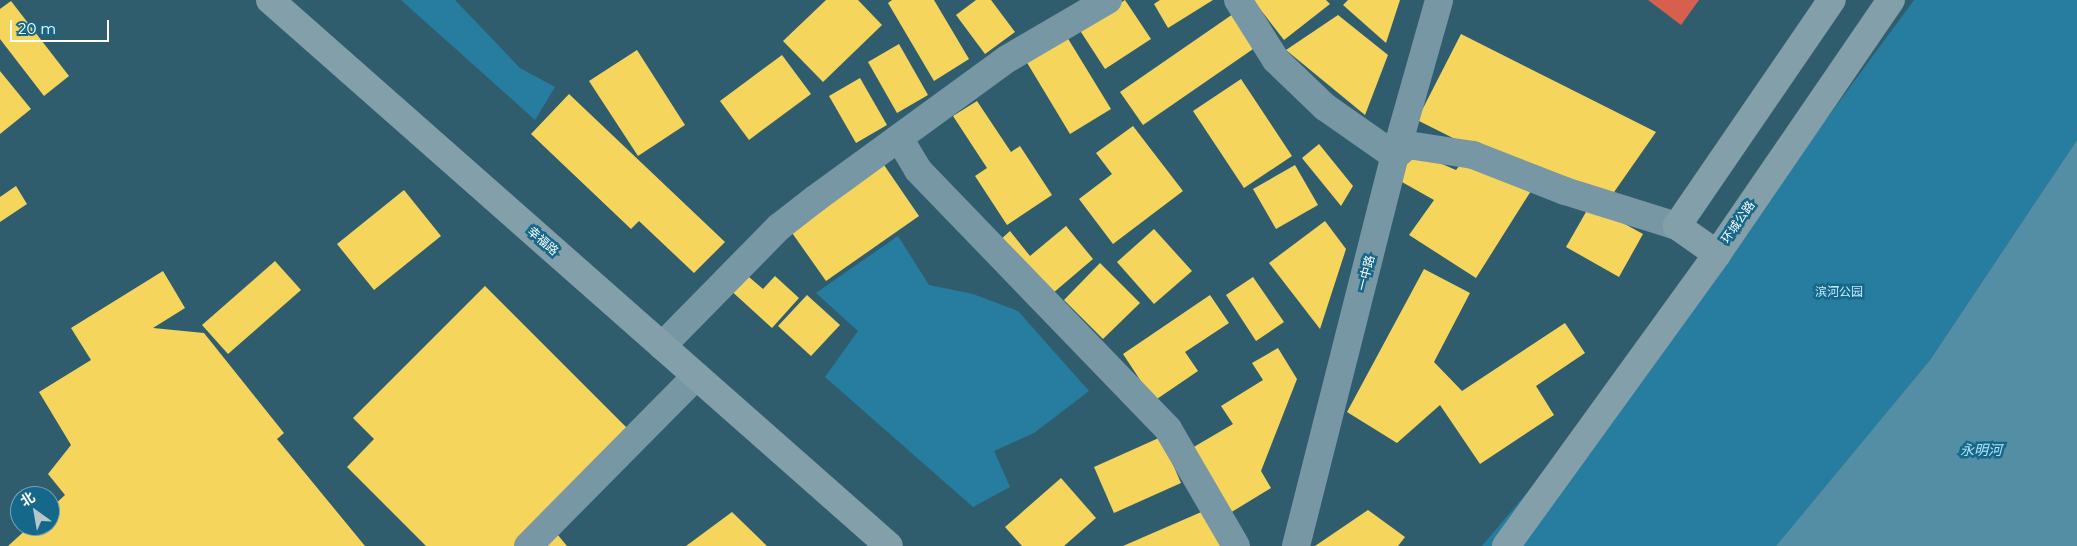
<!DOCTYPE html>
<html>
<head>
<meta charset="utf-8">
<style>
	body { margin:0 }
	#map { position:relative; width:2077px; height:546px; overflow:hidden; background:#305d6e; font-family:Montserrat,"Noto Sans SC",sans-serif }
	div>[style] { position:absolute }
	.green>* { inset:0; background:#267d9f }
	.water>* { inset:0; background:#538ea5 }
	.homes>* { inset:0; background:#f6d55c }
	.shops>* { inset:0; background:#d6604d }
	.minor>* { height:28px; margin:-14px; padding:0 14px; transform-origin:14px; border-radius:14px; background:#7797a4 }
	.major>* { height:28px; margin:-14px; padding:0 14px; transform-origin:14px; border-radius:14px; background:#829faa }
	span { translate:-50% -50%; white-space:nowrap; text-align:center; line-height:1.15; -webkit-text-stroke:5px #156889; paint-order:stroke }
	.street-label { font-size:12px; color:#fff }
	.park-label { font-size:12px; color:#c2ecfb }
	.water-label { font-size:14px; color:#b1e4f7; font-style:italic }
	.north { position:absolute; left:10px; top:486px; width:50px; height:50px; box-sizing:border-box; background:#156889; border:1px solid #73a4b8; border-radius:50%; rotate:328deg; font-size:14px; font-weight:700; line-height:20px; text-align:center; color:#fff }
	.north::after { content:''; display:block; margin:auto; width:18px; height:22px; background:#b7c6cc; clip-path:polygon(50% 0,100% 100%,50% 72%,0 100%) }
	.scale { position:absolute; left:10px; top:20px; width:99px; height:22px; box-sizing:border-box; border:2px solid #fff; border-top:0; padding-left:6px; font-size:15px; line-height:18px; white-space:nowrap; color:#fff; -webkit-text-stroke:4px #156889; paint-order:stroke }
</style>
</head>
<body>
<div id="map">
	<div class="green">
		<i style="clip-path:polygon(401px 0,455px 0,520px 68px,555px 87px,535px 120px)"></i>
		<i style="clip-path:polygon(1914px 0,2077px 0,2077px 140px,1930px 360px,1776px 546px,1482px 546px,1719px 265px)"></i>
		<i style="clip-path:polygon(898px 236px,929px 285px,973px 294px,1018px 311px,1089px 391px,1034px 433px,994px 451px,1010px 487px,973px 507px,825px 377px,858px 331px,816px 293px)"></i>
	</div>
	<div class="water">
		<i style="clip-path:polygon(2077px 140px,2077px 546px,1776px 546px,1930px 360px)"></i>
	</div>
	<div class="homes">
		<i style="clip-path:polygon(826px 0,858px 0,882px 25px,823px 82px,783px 41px)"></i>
		<i style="clip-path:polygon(892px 0,934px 0,969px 59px,934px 81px,888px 3px)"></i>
		<i style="clip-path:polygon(976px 0,991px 0,1015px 32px,985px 54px,956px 15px)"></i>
		<i style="clip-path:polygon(1125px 0,1151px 39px,1105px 69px,1079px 29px)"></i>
		<i style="clip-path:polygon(1160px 0,1213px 0,1168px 28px,1154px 4px)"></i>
		<i style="clip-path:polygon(1253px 0,1326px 0,1330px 4px,1284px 40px)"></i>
		<i style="clip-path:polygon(1348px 0,1400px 0,1386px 43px,1343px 5px)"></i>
		<i style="clip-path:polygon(11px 1px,69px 76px,44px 96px,0 39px,0 9px)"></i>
		<i style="clip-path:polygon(1233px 14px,1256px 47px,1143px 125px,1120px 92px)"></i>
		<i style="clip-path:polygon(1338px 15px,1388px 55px,1365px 115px,1286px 50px)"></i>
		<i style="clip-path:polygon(1461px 34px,1656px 132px,1612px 195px,1461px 142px,1417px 120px)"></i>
		<i style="clip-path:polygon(1067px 37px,1111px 109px,1070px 134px,1026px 61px)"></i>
		<i style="clip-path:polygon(899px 44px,928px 95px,897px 113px,868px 62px)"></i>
		<i style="clip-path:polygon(637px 50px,685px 125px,638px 156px,589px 81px)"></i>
		<i style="clip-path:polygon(782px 55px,811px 94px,749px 140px,720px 101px)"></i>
		<i style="clip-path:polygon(0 71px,31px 109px,0 134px)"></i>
		<i style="clip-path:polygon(860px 78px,887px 125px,856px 143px,829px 96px)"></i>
		<i style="clip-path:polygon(1241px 79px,1292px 156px,1244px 188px,1193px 111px)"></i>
		<i style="clip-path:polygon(569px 94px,725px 242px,694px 273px,639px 221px,631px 229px,531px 134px)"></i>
		<i style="clip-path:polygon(977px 101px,1011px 152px,1020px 146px,1052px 195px,1007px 225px,975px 176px,987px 168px,953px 116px)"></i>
		<i style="clip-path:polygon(1133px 126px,1183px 191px,1113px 244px,1079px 199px,1112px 174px,1096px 153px)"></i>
		<i style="clip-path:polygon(1319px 144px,1353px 186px,1341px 206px,1302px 158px)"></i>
		<i style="clip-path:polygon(1409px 150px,1456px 170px,1466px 157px,1536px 183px,1476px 278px,1409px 235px,1434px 200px,1393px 177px)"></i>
		<i style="clip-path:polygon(884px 165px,919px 216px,826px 281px,790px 230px)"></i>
		<i style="clip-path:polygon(1295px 165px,1318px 205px,1276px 229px,1253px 189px)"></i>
		<i style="clip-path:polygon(16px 186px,27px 204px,0 222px,0 197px)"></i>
		<i style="clip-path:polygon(404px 190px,441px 236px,374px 290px,337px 244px)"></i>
		<i style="clip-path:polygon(1590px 205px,1643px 234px,1619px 277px,1566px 247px)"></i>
		<i style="clip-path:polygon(1325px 221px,1346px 249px,1320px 329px,1269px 263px)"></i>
		<i style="clip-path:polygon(1066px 226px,1093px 259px,1046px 299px,998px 242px,1010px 231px,1030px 256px)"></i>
		<i style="clip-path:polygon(1154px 229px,1192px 271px,1154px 304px,1117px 262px)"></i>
		<i style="clip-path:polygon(275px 261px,301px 290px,228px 354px,202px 325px)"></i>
		<i style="clip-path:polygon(1100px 263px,1140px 303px,1103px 339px,1064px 300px)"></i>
		<i style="clip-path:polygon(1424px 269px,1470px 293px,1434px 362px,1462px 391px,1565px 323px,1585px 353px,1536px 386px,1554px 415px,1480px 464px,1440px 405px,1397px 443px,1347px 412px)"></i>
		<i style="clip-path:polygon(163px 271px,185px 308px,153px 328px,204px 333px,284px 433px,277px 439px,365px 546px,8px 546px,30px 526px,50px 526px,50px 509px,65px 495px,48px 474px,71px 445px,39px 392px,91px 360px,71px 328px)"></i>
		<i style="clip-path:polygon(742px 271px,763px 289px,775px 276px,799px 298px,772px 328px,727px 287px)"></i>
		<i style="clip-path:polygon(1253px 277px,1284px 322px,1256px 341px,1226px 295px)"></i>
		<i style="clip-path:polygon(485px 286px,631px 432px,517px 546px,426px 546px,347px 467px,374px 439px,353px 418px)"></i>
		<i style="clip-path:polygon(807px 295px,840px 325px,811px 356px,778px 326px)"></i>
		<i style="clip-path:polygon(1210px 295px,1229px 323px,1185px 352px,1198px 371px,1154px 401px,1123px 354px)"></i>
		<i style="clip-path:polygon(1278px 348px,1297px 379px,1261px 471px,1271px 488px,1230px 513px,1192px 448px,1233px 424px,1221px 406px,1263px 380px,1252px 363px)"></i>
		<i style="clip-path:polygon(1161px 437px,1181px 483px,1114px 513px,1094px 467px)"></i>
		<i style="clip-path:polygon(1061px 478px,1096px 518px,1064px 546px,1022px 546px,1005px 527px)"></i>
		<i style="clip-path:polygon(1206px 510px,1222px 546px,1123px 546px,1169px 526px)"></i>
		<i style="clip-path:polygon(1368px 510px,1405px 537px,1398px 546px,1315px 546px)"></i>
		<i style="clip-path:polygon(732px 512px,767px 546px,686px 546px)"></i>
		<i style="clip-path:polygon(557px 534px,567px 546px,546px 546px)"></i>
	</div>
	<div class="shops">
		<i style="clip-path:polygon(1648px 0,1699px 0,1681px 25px)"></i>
	</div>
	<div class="minor">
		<i style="left:1238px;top:0;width:71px;rotate:57.7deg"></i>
		<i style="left:1276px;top:60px;width:68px;rotate:43.8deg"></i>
		<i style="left:1325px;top:107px;width:85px;rotate:35deg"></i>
		<i style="left:899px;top:138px;width:37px;rotate:59deg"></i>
		<i style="left:918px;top:170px;width:360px;rotate:46deg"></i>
		<i style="left:1168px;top:429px;width:135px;rotate:59.8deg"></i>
		<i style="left:1395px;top:156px;width:17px;rotate:-40deg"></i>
		<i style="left:1408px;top:145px;width:66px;rotate:8.7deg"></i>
		<i style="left:1473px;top:155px;width:99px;rotate:21.4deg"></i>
		<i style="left:1565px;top:191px;width:117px;rotate:17.4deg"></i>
		<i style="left:662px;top:346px;width:167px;rotate:-45.5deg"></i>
		<i style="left:779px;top:227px;width:46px;rotate:-37.9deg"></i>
		<i style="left:815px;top:199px;width:238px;rotate:-36.1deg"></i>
		<i style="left:1007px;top:59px;width:117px;rotate:-30.3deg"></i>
		<i style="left:528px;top:546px;width:239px;rotate:-45.3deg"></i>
		<i style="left:1296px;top:546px;width:402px;rotate:-75.8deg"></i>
		<i style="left:1395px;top:156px;width:162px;rotate:-74.2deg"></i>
	</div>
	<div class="major">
		<i style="left:270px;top:0;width:825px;rotate:41.41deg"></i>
		<i style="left:1717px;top:254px;width:49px;rotate:-145deg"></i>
		<i style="left:1677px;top:226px;width:274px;rotate:-55.6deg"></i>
		<i style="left:1506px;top:546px;width:360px;rotate:-54.1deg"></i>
		<i style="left:1717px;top:254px;width:308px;rotate:-55.6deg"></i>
	</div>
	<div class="street-label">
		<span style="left:1738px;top:222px;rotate:-55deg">环城公路</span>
		<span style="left:543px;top:241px;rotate:41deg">幸福路</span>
		<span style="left:1366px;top:273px;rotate:-76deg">一中路</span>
	</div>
	<div class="park-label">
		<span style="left:1839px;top:292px">滨河公园</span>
	</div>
	<div class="water-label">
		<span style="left:1981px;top:450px">永明河</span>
	</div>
	<div class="north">北</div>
	<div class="scale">20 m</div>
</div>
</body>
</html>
